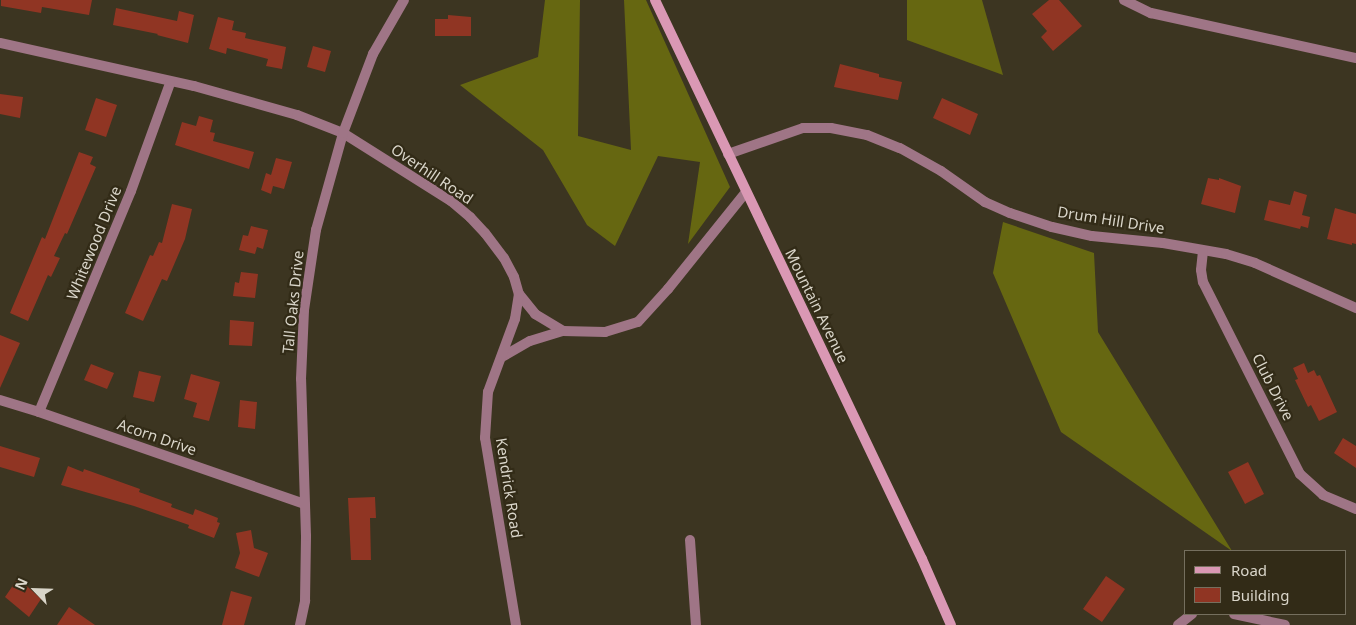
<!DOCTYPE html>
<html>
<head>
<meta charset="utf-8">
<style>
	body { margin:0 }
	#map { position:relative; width:1356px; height:625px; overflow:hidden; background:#3c3521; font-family:"Noto Sans",sans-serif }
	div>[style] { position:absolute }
	.forest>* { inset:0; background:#666711 }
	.building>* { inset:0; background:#903523 }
	.minor>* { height:10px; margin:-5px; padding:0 5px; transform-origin:5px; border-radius:5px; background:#9f7586 }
	.secondary>* { height:10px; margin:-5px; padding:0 5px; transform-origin:5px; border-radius:5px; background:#da98b4 }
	span { translate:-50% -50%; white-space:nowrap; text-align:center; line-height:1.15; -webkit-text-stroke:4.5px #322b17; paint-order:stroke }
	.street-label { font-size:15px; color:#d9d5c9 }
	.legend { position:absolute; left:1184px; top:550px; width:162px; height:65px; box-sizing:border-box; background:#322b17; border:1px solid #756f5e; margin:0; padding:6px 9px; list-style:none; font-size:15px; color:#d9d5c9 }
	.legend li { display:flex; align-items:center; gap:10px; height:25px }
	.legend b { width:25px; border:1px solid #756f5e }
	.north { position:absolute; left:10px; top:565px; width:50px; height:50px; -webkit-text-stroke:4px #322b17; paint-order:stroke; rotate:294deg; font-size:14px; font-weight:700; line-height:20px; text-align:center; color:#d9d5c9 }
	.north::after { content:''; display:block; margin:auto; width:18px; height:22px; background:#d9d5c9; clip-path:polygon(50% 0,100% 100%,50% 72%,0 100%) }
</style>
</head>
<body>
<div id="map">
	<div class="forest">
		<i style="clip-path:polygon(545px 0,580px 0,578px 136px,631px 150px,624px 0,646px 0,730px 187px,688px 244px,700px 162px,658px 156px,615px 246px,587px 225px,543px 150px,460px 85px,538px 57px)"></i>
		<i style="clip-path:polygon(907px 0,982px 0,1003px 75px,907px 40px)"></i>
		<i style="clip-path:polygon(1003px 222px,1094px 253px,1098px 332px,1232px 551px,1061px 432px,993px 273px)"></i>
	</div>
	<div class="building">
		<i style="clip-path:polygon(1px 0,92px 0,89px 15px,42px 7px,41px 13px,1px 6px)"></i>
		<i style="clip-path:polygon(1049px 0,1059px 0,1082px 26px,1053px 51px,1041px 37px,1047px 31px,1032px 14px)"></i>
		<i style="clip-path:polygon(116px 8px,177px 21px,179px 11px,194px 15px,188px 43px,157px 35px,158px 34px,113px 25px)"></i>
		<i style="clip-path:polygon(448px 15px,471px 17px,471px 36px,435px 36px,435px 19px,448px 19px)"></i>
		<i style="clip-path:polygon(218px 17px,234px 21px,232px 30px,246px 33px,245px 38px,286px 47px,282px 69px,266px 66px,268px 59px,253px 55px,227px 48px,226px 54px,209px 49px)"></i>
		<i style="clip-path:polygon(313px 46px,331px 51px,325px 72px,307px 67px)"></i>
		<i style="clip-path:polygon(840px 64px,879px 74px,879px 77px,902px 82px,898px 100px,834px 87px)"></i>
		<i style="clip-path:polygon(0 94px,23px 97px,20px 118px,0 114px)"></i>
		<i style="clip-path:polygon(96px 98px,117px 105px,106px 137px,85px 130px)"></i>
		<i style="clip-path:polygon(942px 98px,978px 114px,970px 135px,933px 118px)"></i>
		<i style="clip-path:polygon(199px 116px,213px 120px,210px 132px,215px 133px,213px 141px,254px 152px,249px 169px,175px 145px,182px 122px,196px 126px)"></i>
		<i style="clip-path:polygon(79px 152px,93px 157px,90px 164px,96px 167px,67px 234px,65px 233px,54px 256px,60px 258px,51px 277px,48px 275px,28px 321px,10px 313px,42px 237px,45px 239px)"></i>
		<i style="clip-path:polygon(276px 158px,292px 162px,284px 189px,273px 186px,271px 194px,261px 190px,266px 173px,271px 175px)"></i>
		<i style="clip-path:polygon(1208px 178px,1219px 180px,1219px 178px,1241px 186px,1235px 213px,1201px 204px)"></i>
		<i style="clip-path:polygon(1294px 191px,1307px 195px,1302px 215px,1310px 217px,1308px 228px,1301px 226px,1300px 229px,1264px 220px,1269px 200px,1290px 205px)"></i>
		<i style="clip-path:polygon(172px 204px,192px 209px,185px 239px,167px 281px,162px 279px,143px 321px,125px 313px,150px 255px,153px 256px,159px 242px,162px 243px)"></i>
		<i style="clip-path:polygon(1335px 208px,1356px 214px,1356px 244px,1352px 243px,1352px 245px,1327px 239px)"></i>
		<i style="clip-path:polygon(251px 226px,268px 230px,263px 249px,257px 247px,255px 254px,239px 250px,243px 235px,248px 236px)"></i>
		<i style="clip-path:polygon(241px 272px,258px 274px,255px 298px,233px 296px,235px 282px,239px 283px)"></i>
		<i style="clip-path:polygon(230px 320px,254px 322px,252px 346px,229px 345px)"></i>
		<i style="clip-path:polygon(0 335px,20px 343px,0 388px)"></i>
		<i style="clip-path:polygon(1304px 363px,1308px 373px,1314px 370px,1317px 376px,1320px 375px,1337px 412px,1319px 421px,1311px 405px,1308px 407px,1295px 380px,1298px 379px,1293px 368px)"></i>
		<i style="clip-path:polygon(91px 364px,114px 373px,107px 389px,84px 380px)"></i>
		<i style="clip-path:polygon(139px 371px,161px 376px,154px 402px,133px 397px)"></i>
		<i style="clip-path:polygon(191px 374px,220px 382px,209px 421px,193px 417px,197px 403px,184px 399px)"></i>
		<i style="clip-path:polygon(240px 400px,257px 402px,255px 429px,238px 427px)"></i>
		<i style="clip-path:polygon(1343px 438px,1356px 446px,1356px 468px,1334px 453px)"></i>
		<i style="clip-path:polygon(0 446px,40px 458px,34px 477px,0 467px)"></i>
		<i style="clip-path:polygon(1248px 462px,1264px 494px,1245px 504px,1228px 472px)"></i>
		<i style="clip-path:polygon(68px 466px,83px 472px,84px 469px,140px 489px,139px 492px,172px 504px,171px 507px,193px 515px,195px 509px,218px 518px,217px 522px,220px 523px,214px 538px,188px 528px,189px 525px,134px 506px,61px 485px)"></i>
		<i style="clip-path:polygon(375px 497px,376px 518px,370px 518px,371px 560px,351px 560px,348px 498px)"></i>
		<i style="clip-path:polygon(251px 530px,254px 548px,268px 553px,259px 577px,235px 568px,240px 553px,236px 533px)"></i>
		<i style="clip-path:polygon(1106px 576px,1125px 589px,1102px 622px,1083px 609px)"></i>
		<i style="clip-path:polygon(18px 578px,41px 599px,29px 617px,5px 597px)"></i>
		<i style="clip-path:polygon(231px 591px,252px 597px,244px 625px,222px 625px)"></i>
		<i style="clip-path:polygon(69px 607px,95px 625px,57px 625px)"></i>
	</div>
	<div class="minor">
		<i style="left:1124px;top:0;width:30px;rotate:26deg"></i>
		<i style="left:1151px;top:13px;width:210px;rotate:12.4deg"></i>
		<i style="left:0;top:43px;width:199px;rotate:12.5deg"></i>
		<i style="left:194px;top:86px;width:107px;rotate:15.7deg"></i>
		<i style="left:297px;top:115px;width:49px;rotate:21.4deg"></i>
		<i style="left:343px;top:133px;width:128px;rotate:32.2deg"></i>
		<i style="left:451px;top:201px;width:25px;rotate:40deg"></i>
		<i style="left:470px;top:217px;width:22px;rotate:47deg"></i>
		<i style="left:485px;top:233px;width:31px;rotate:53deg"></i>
		<i style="left:504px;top:258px;width:21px;rotate:62deg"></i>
		<i style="left:514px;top:277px;width:18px;rotate:74deg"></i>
		<i style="left:519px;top:294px;width:26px;rotate:51deg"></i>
		<i style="left:535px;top:314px;width:33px;rotate:31deg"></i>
		<i style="left:563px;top:331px;width:42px;rotate:1.4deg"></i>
		<i style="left:605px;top:332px;width:34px;rotate:-17deg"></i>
		<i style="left:638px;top:322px;width:45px;rotate:-47.7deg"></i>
		<i style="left:668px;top:289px;width:124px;rotate:-51.2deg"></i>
		<i style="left:728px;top:154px;width:79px;rotate:-19.1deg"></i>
		<i style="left:803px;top:128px;width:28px"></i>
		<i style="left:831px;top:128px;width:37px;rotate:11deg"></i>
		<i style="left:867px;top:135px;width:35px;rotate:22deg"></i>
		<i style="left:900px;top:148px;width:47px;rotate:29.3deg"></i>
		<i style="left:941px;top:171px;width:54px;rotate:35.2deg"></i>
		<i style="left:985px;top:202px;width:27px;rotate:24deg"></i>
		<i style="left:1010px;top:213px;width:44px;rotate:18.4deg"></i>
		<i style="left:1052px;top:227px;width:41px;rotate:12.7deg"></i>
		<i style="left:1092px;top:236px;width:71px;rotate:5.6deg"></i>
		<i style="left:1163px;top:243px;width:64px;rotate:9.9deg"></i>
		<i style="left:1226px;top:254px;width:30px;rotate:17deg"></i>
		<i style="left:1255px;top:263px;width:111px;rotate:24deg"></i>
		<i style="left:1203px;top:251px;width:19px;rotate:96deg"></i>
		<i style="left:1201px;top:270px;width:12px;rotate:81deg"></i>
		<i style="left:1203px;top:282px;width:215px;rotate:63.2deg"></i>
		<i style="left:1300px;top:474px;width:31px;rotate:42deg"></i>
		<i style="left:1323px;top:495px;width:36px;rotate:23deg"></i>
		<i style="left:502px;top:357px;width:32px;rotate:-30deg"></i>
		<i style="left:530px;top:341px;width:34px;rotate:-17deg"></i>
		<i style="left:0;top:400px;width:41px;rotate:17.1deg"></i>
		<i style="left:39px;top:412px;width:281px;rotate:19.1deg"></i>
		<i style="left:39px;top:412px;width:239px;rotate:-67.4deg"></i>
		<i style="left:131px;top:191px;width:115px;rotate:-70.1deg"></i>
		<i style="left:690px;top:540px;width:85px;rotate:86deg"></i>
		<i style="left:1234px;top:614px;width:52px;rotate:12.2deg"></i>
		<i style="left:300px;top:625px;width:25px;rotate:-78deg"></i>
		<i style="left:305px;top:601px;width:65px;rotate:-89.1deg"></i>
		<i style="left:306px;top:536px;width:157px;rotate:-91.8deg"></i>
		<i style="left:301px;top:379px;width:69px;rotate:-87.5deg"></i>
		<i style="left:304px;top:310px;width:81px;rotate:-81.5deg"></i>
		<i style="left:316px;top:230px;width:101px;rotate:-74.4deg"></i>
		<i style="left:343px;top:133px;width:85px;rotate:-69.2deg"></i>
		<i style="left:373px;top:54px;width:62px;rotate:-60.1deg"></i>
		<i style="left:516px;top:625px;width:190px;rotate:-99.4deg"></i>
		<i style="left:485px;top:438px;width:46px;rotate:-86.3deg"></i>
		<i style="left:488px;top:392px;width:78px;rotate:-69.7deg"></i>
		<i style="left:515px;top:319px;width:25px;rotate:-81deg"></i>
		<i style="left:1178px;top:625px;width:18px;rotate:-38deg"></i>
	</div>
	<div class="secondary">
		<i style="left:655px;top:0;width:619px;rotate:64.47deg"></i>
		<i style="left:922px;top:559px;width:72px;rotate:66.3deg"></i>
	</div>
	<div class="street-label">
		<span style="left:432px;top:174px;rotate:34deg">Overhill Road</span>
		<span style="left:1111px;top:220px;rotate:9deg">Drum Hill Drive</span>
		<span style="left:94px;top:243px;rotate:-68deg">Whitewood Drive</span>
		<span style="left:293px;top:302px;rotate:-84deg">Tall Oaks Drive</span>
		<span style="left:817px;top:306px;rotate:64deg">Mountain Avenue</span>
		<span style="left:1273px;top:387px;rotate:63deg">Club Drive</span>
		<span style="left:157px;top:437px;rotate:19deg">Acorn Drive</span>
		<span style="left:509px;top:488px;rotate:81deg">Kendrick Road</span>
	</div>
	<ul class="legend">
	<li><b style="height:6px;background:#da98b4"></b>Road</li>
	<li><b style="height:14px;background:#903523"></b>Building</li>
	</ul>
	<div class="north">N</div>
</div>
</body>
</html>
